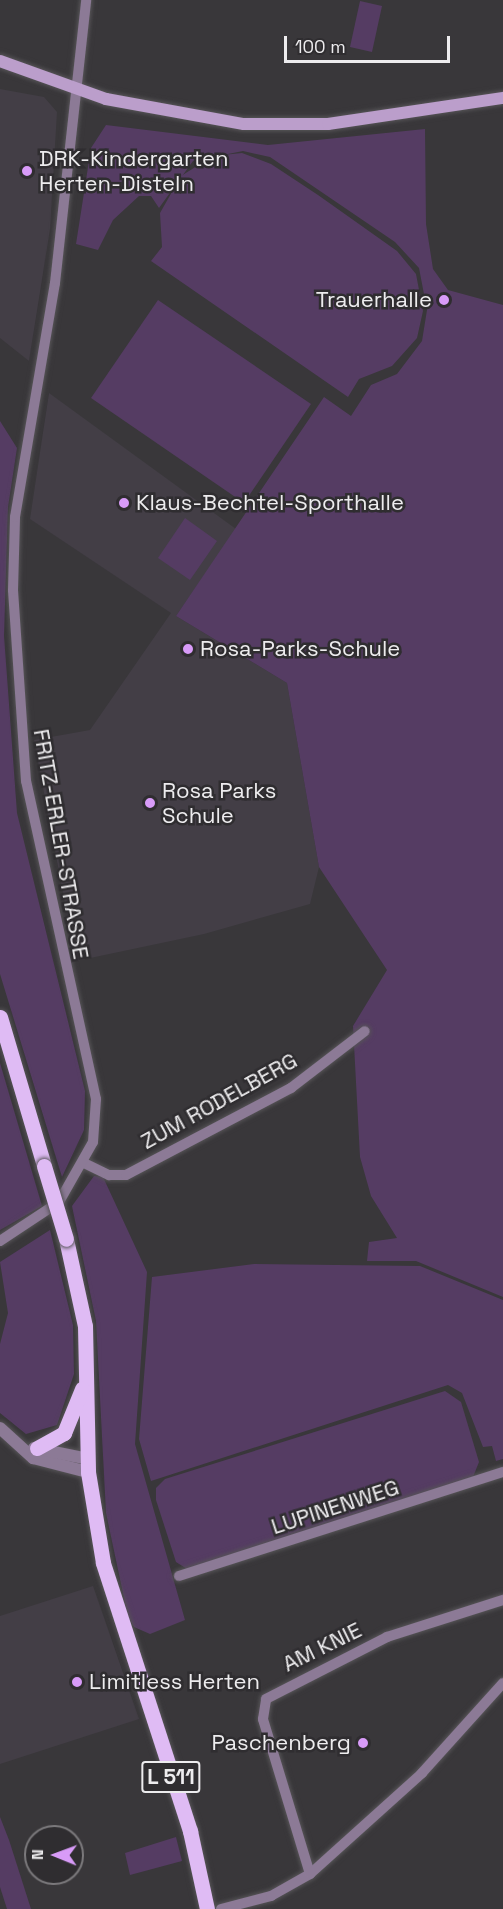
<!DOCTYPE html>
<html>
<head>
<meta charset="utf-8">
<style>
	body { margin:0 }
	#map { position:relative; width:503px; height:1909px; overflow:hidden; background:#39373a; font-family:"Space Grotesk",sans-serif }
	div>[style] { position:absolute }
	.built>* { inset:0; background:#433e46 }
	.green>* { inset:0; background:#553c63 }
	.roads { filter:drop-shadow(0 0 2px #565457) drop-shadow(0 0 2px #565457) }
	.minor>* { height:10px; margin:-5px; padding:0 5px; transform-origin:5px; border-radius:5px; background:#8c7a96 }
	.tertiary>* { height:12px; margin:-6px; padding:0 6px; transform-origin:6px; border-radius:6px; background:#8c7a96 }
	.secondary>* { height:12px; margin:-6px; padding:0 6px; transform-origin:6px; border-radius:6px; background:#bb9ecb }
	.primary>* { height:15px; margin:-7.5px; padding:0 7.5px; transform-origin:7.5px; border-radius:7.5px; background:#dfbbf4 }
	.bridges { filter:drop-shadow(0 0 2px #565457) drop-shadow(0 0 2px #565457) }
	.primary-bridge>* { height:15px; margin:-7.5px; padding:0 7.5px; transform-origin:7.5px; border-radius:7.5px; background:#dfbbf4 }
	.dots>* { width:16px; height:16px; translate:-50% -50%; box-sizing:border-box; border:3px solid #2f2d30; border-radius:50% }
	span { translate:-50% -50%; white-space:nowrap; text-align:center; line-height:1.15; -webkit-text-stroke:5px #2f2d30; paint-order:stroke }
	.shield-label span { padding:2px 4px; background:#2f2d30; border:2px solid; border-radius:4px; -webkit-text-stroke-width:0 }
	.shield-label { font-size:21px; color:#edecee; font-weight:700 }
	.poi-label { font-size:22px; color:#edecee }
	.left { translate:0 -50%; text-align:left }
	.right { translate:-100% -50%; text-align:right }
	.street-label { font-size:22px; color:#edecee }
	.north { position:absolute; left:24px; top:1825px; width:60px; height:60px; box-sizing:border-box; background:#2f2d30; border:2px solid #7b797c; border-radius:50%; rotate:271deg; font-size:16px; font-weight:700; line-height:24px; text-align:center; color:#edecee }
	.north::after { content:''; display:block; margin:auto; width:21px; height:27px; background:#d89bf8; clip-path:polygon(50% 0,100% 100%,50% 72%,0 100%) }
	.scale { position:absolute; left:284px; top:36px; width:166px; height:27px; box-sizing:border-box; border:3px solid #edecee; border-top:0; padding-left:8px; font-size:18px; line-height:21px; white-space:nowrap; color:#edecee; -webkit-text-stroke:4px #2f2d30; paint-order:stroke }
</style>
</head>
<body>
<div id="map">
	<div class="built">
		<i style="clip-path:polygon(0 89px,44px 97px,57px 112px,50px 229px,29px 361px,0 338px)"></i>
		<i style="clip-path:polygon(49px 393px,236px 529px,176px 616px,287px 683px,319px 867px,310px 904px,204px 934px,76px 961px,34px 740px,90px 730px,171px 613px,30px 519px)"></i>
		<i style="clip-path:polygon(93px 1586px,139px 1719px,0 1764px,0 1616px)"></i>
	</div>
	<div class="green">
		<i style="clip-path:polygon(360px 1px,382px 6px,372px 52px,350px 47px)"></i>
		<i style="clip-path:polygon(106px 125px,268px 145px,425px 129px,426px 224px,433px 269px,448px 290px,503px 305px,503px 1297px,416px 1261px,367px 1261px,369px 1242px,397px 1238px,371px 1196px,360px 1157px,353px 1026px,387px 970px,319px 867px,287px 683px,176px 616px,324px 397px,351px 416px,371px 385px,397px 374px,422px 341px,427px 310px,419px 268px,395px 242px,270px 157px,243px 151px,193px 161px,159px 208px,151px 196px,139px 196px,113px 220px,98px 250px,76px 244px,91px 148px)"></i>
		<i style="clip-path:polygon(242px 153px,271px 164px,318px 195px,397px 251px,416px 274px,423px 311px,417px 338px,392px 366px,359px 379px,348px 397px,151px 261px,162px 247px,160px 213px,181px 176px,213px 156px)"></i>
		<i style="clip-path:polygon(158px 300px,311px 404px,244px 503px,91px 398px)"></i>
		<i style="clip-path:polygon(0 421px,17px 448px,8px 507px,4px 636px,17px 813px,85px 1091px,84px 1130px,62px 1177px,0 974px)"></i>
		<i style="clip-path:polygon(185px 518px,217px 541px,190px 580px,158px 558px)"></i>
		<i style="clip-path:polygon(0 1063px,42px 1206px,0 1230px)"></i>
		<i style="clip-path:polygon(94px 1176px,103px 1177px,147px 1272px,135px 1444px,185px 1620px,150px 1634px,134px 1627px,128px 1617px,106px 1513px,96px 1321px,72px 1206px)"></i>
		<i style="clip-path:polygon(50px 1230px,73px 1325px,74px 1374px,57px 1425px,26px 1434px,0 1413px,0 1344px,8px 1313px,0 1262px)"></i>
		<i style="clip-path:polygon(254px 1264px,420px 1266px,503px 1300px,503px 1459px,496px 1461px,492px 1446px,483px 1447px,462px 1393px,448px 1385px,151px 1481px,139px 1439px,152px 1277px)"></i>
		<i style="clip-path:polygon(445px 1391px,461px 1402px,479px 1462px,473px 1477px,187px 1569px,176px 1562px,156px 1500px,156px 1488px,165px 1479px)"></i>
		<i style="clip-path:polygon(0 1817px,9px 1840px,31px 1909px,7px 1909px,0 1887px)"></i>
		<i style="clip-path:polygon(176px 1837px,182px 1861px,130px 1875px,125px 1853px)"></i>
	</div>
	<div class="roads">
		<div class="minor">
			<i style="left:84px;top:1163px;width:28px;rotate:26deg"></i>
			<i style="left:109px;top:1175px;width:17px"></i>
			<i style="left:126px;top:1175px;width:187px;rotate:-27.8deg"></i>
			<i style="left:291px;top:1088px;width:93px;rotate:-37.6deg"></i>
			<i style="left:0;top:1241px;width:71px;rotate:-33.5deg"></i>
			<i style="left:59px;top:1202px;width:69px;rotate:-60.5deg"></i>
			<i style="left:93px;top:1142px;width:43px;rotate:-86deg"></i>
			<i style="left:96px;top:1099px;width:326px;rotate:-102.4deg"></i>
			<i style="left:26px;top:781px;width:191px;rotate:-93.9deg"></i>
			<i style="left:13px;top:590px;width:73px;rotate:-88.4deg"></i>
			<i style="left:15px;top:517px;width:237px;rotate:-80.3deg"></i>
			<i style="left:55px;top:283px;width:285px;rotate:-83.7deg"></i>
			<i style="left:179px;top:1576px;width:340px;rotate:-17.8deg"></i>
			<i style="left:310px;top:1874px;width:162px;rotate:-106.9deg"></i>
			<i style="left:263px;top:1719px;width:20px;rotate:-81deg"></i>
			<i style="left:266px;top:1699px;width:136px;rotate:-27.1deg"></i>
			<i style="left:387px;top:1637px;width:122px;rotate:-17.7deg"></i>
			<i style="left:221px;top:1909px;width:52px;rotate:-14.6deg"></i>
			<i style="left:271px;top:1896px;width:45px;rotate:-29.4deg"></i>
			<i style="left:310px;top:1874px;width:151px;rotate:-42deg"></i>
			<i style="left:422px;top:1773px;width:121px;rotate:-48deg"></i>
		</div>
		<div class="tertiary">
			<i style="left:0;top:1428px;width:45px;rotate:42.3deg"></i>
			<i style="left:33px;top:1458px;width:57px;rotate:14.3deg"></i>
			<i style="left:34px;top:1448px;width:55px;rotate:11.5deg"></i>
		</div>
		<div class="secondary">
			<i style="left:0;top:61px;width:113px;rotate:19.7deg"></i>
			<i style="left:106px;top:99px;width:140px;rotate:10.3deg"></i>
			<i style="left:244px;top:124px;width:84px"></i>
			<i style="left:328px;top:124px;width:177px;rotate:-8.5deg"></i>
		</div>
		<div class="primary">
			<i style="left:0;top:1017px;width:155px;rotate:73.5deg"></i>
			<i style="left:66px;top:1239px;width:89px;rotate:77.7deg"></i>
			<i style="left:85px;top:1326px;width:146px;rotate:88.8deg"></i>
			<i style="left:88px;top:1472px;width:92px;rotate:80.6deg"></i>
			<i style="left:103px;top:1563px;width:282px;rotate:72deg"></i>
			<i style="left:190px;top:1831px;width:80px;rotate:77.7deg"></i>
			<i style="left:37px;top:1448px;width:31px;rotate:-29deg"></i>
			<i style="left:64px;top:1433px;width:48px;rotate:-67.8deg"></i>
		</div>
	</div>
	<div class="bridges">
		<div class="primary-bridge">
			<i style="left:44px;top:1166px;width:76px;rotate:73.2deg"></i>
		</div>
	</div>
	<div class="dots">
		<i style="left:27px;top:171px;background:#d89bf8"></i>
		<i style="left:444px;top:300px;background:#d89bf8"></i>
		<i style="left:124px;top:503px;background:#d89bf8"></i>
		<i style="left:188px;top:649px;background:#d89bf8"></i>
		<i style="left:150px;top:803px;background:#d89bf8"></i>
		<i style="left:77px;top:1682px;background:#d89bf8"></i>
		<i style="left:363px;top:1743px;background:#d89bf8"></i>
	</div>
	<div class="shield-label">
		<span style="left:171px;top:1777px">L 511</span>
	</div>
	<div class="poi-label">
		<span class="left" style="left:39px;top:171px">DRK-Kindergarten<br>Herten-Disteln</span>
		<span class="right" style="left:432px;top:300px">Trauerhalle</span>
		<span class="left" style="left:136px;top:503px">Klaus-Bechtel-Sporthalle</span>
		<span class="left" style="left:200px;top:649px">Rosa-Parks-Schule</span>
		<span class="left" style="left:162px;top:803px">Rosa Parks<br>Schule</span>
		<span class="left" style="left:89px;top:1682px">Limitless Herten</span>
		<span class="right" style="left:351px;top:1743px">Paschenberg</span>
	</div>
	<div class="street-label">
		<span style="left:61px;top:844px;rotate:80deg">FRITZ-ERLER-STRASSE</span>
		<span style="left:219px;top:1101px;rotate:-29deg">ZUM RODELBERG</span>
		<span style="left:335px;top:1507px;rotate:-18deg">LUPINENWEG</span>
		<span style="left:322px;top:1647px;rotate:-26deg">AM KNIE</span>
	</div>
	<div class="north">N</div>
	<div class="scale">100 m</div>
</div>
</body>
</html>
